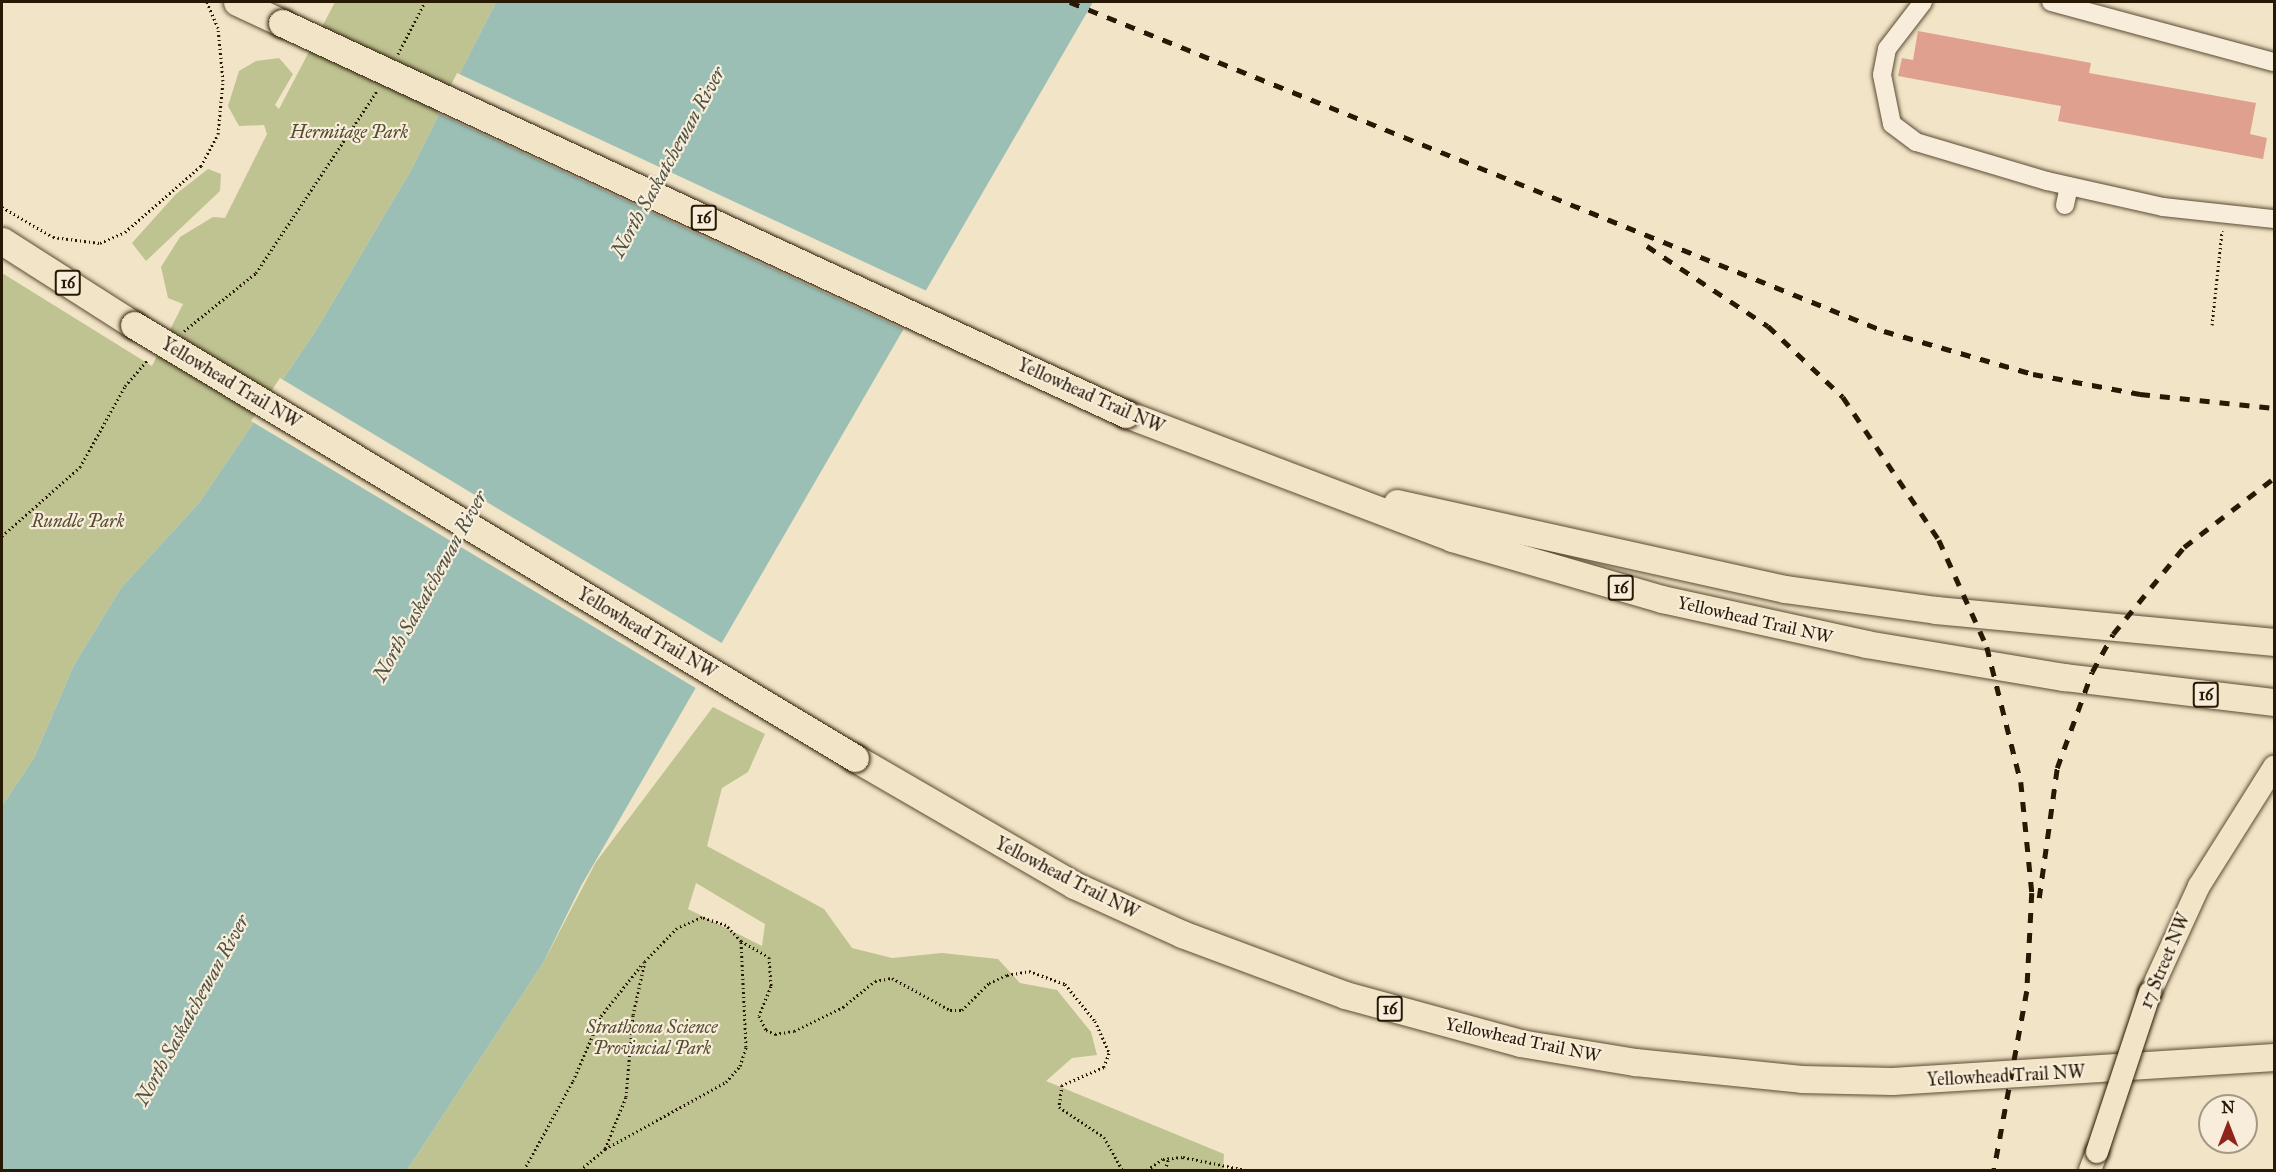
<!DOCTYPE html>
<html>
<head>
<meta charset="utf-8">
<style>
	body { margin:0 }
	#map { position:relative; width:2276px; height:1172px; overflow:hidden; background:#f2e4c6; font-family:"IM FELL Great Primer",serif }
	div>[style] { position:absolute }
	.green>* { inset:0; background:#bfc291 }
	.water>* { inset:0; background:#9bbfb5 }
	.pier>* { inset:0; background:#f2e4c6 }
	.building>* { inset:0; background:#e0a090 }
	.path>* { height:3px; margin-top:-1.5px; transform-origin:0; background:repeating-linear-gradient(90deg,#281905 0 1.5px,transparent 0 4.5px) }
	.roads { filter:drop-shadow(0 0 2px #5a4c35) drop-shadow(0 0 2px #5a4c35) }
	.minor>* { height:18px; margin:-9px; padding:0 9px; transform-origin:9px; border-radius:9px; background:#f7edda }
	.major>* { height:22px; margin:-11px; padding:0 11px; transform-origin:11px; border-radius:11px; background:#f2e4c6 }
	.highway>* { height:27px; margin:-13.5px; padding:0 13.5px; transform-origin:13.5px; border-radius:13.5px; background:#f2e4c6 }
	.rail>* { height:4.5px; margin-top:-2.25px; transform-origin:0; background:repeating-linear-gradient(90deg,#281905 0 10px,transparent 0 20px) }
	.bridges { filter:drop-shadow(0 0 2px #281905) drop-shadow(0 0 2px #281905) }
	.major-bridge>* { height:22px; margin:-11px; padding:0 11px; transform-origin:11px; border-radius:11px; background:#f2e4c6 }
	.highway-bridge>* { height:27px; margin:-13.5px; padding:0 13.5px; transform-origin:13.5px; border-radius:13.5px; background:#f2e4c6 }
	span { translate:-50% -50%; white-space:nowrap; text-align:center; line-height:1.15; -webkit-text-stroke:4.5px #f7edda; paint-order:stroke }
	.shield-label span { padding:2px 4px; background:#f7edda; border:2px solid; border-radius:4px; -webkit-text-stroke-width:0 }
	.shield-label { font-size:16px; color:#281905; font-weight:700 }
	.park-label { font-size:18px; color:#554c2f; font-style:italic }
	.street-label { font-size:18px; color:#281905 }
	.water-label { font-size:20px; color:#505343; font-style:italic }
	.frame { position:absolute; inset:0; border:3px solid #281905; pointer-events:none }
	.north { position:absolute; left:2198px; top:1094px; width:60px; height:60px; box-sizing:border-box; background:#f7edda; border:2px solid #a49885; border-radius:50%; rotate:0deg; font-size:16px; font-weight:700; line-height:24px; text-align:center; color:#281905 }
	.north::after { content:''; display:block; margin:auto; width:21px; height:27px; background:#8f2418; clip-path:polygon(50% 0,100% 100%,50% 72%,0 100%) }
</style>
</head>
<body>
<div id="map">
	<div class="green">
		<i style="clip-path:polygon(335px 2px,496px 2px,410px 172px,315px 332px,199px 503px,121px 588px,74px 665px,34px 758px,2px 806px,2px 273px,152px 366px,183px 304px,168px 298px,161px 267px,180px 237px,213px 217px,225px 218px,267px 134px,264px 125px,239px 126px,228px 106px,239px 71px,256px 61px,279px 58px,293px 74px,275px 105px,279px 109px)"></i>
		<i style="clip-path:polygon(208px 169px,221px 174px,220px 191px,146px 261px,132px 243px,176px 194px)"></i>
		<i style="clip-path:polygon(evenodd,713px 707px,765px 734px,748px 772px,722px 788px,707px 846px,824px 909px,852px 948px,892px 958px,942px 953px,998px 959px,1020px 983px,1057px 990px,1091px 1032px,1097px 1055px,1072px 1058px,1046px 1081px,1224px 1154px,1223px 1170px,407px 1170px,543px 963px,596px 862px,713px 707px,696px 883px,765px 924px,762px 946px,688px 909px,696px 883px)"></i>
	</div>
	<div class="water">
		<i style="clip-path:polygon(496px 2px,1093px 2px,581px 886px,543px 963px,407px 1170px,2px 1170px,2px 806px,34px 758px,74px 665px,121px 588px,199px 503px,315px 332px,410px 172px)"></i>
	</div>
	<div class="pier">
		<i style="clip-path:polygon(457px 73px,929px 292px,907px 331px,437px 113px)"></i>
		<i style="clip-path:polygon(280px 378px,725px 645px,699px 690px,251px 421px)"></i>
	</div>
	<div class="building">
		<i style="clip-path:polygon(1918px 31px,2091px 63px,2089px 73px,2256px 103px,2250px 134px,2267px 138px,2263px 159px,2058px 121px,2061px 106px,1898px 76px,1902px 58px,1913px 60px)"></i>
	</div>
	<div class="path">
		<i style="left:398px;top:54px;width:59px;rotate:-62.6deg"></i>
		<i style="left:2px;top:207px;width:59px;rotate:30.5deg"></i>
		<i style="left:53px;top:237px;width:47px;rotate:7.3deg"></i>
		<i style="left:100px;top:243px;width:27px;rotate:-24deg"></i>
		<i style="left:125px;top:232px;width:101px;rotate:-41deg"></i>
		<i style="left:201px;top:166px;width:36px;rotate:-62deg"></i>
		<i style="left:218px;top:134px;width:53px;rotate:-84.6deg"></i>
		<i style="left:223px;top:81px;width:53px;rotate:-95.4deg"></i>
		<i style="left:218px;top:28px;width:28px;rotate:-113deg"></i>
		<i style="left:2212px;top:325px;width:95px;rotate:-83.9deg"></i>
		<i style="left:184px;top:331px;width:92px;rotate:-38.9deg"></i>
		<i style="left:256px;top:273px;width:219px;rotate:-56.4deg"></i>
		<i style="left:2px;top:536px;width:104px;rotate:-41.5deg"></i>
		<i style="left:80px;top:467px;width:93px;rotate:-60.9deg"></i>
		<i style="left:125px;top:386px;width:35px;rotate:-49deg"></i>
		<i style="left:741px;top:941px;width:32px;rotate:30deg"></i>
		<i style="left:769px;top:957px;width:29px;rotate:86deg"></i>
		<i style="left:771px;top:986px;width:32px;rotate:112deg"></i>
		<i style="left:759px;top:1016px;width:16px;rotate:63deg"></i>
		<i style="left:766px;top:1030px;width:10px;rotate:24deg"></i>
		<i style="left:775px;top:1034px;width:19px;rotate:-9deg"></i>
		<i style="left:794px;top:1031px;width:55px;rotate:-26.1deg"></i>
		<i style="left:843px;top:1007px;width:41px;rotate:-39.1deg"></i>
		<i style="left:875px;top:981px;width:17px;rotate:-10deg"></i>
		<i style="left:892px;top:978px;width:66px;rotate:28.9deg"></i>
		<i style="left:950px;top:1010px;width:12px"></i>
		<i style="left:962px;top:1010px;width:38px;rotate:-45deg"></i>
		<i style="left:989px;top:983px;width:20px;rotate:-24deg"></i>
		<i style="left:1007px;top:975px;width:22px;rotate:-10deg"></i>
		<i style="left:1029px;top:971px;width:38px;rotate:20deg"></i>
		<i style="left:1065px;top:984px;width:48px;rotate:51deg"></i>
		<i style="left:1095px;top:1021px;width:35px;rotate:66deg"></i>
		<i style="left:1109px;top:1053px;width:15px;rotate:110deg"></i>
		<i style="left:1104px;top:1067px;width:46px;rotate:156.8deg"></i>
		<i style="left:1062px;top:1085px;width:22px;rotate:98deg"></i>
		<i style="left:1059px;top:1107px;width:54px;rotate:33.7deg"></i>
		<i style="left:1104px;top:1137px;width:38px;rotate:61deg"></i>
		<i style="left:524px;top:1170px;width:102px;rotate:-61.2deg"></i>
		<i style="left:573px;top:1081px;width:71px;rotate:-66.7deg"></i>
		<i style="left:601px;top:1016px;width:68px;rotate:-51.6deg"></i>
		<i style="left:580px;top:1170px;width:33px;rotate:-40deg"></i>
		<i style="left:605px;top:1149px;width:138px;rotate:-29deg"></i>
		<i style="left:726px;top:1082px;width:21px;rotate:-49deg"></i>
		<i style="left:740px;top:1066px;width:20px;rotate:-72deg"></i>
		<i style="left:746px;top:1047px;width:106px;rotate:-92.7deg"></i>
		<i style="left:741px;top:941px;width:22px;rotate:-133deg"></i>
		<i style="left:726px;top:925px;width:25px;rotate:-162deg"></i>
		<i style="left:702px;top:917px;width:27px;rotate:156deg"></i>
		<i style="left:677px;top:928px;width:46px;rotate:134.1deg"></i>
		<i style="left:645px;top:961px;width:55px;rotate:102.5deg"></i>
		<i style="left:633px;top:1015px;width:82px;rotate:94.9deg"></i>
		<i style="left:626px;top:1097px;width:56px;rotate:112deg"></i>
		<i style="left:1147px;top:1170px;width:19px;rotate:-35deg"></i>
		<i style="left:1163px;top:1159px;width:20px;rotate:-6deg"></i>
		<i style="left:1183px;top:1157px;width:64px;rotate:11.7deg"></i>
		<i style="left:1165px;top:1170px;width:13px;rotate:-72deg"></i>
	</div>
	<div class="roads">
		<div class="minor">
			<i style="left:1923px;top:2px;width:59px;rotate:127.5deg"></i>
			<i style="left:1887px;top:49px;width:26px;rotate:101deg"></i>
			<i style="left:1882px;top:75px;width:50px;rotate:78.5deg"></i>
			<i style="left:1892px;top:124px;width:30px;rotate:37deg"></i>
			<i style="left:1916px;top:142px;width:137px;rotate:16.6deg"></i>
			<i style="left:2047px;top:181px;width:119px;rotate:12.6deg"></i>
			<i style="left:2163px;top:207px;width:112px;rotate:6.2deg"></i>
			<i style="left:2051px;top:2px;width:231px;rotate:15.1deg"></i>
			<i style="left:2065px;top:205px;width:19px;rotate:-78deg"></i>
		</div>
		<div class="major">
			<i style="left:2150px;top:993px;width:118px;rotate:-65.4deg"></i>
			<i style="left:2199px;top:886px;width:141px;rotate:-57.8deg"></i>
			<i style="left:2090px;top:1170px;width:19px;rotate:-69deg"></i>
		</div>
		<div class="highway">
			<i style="left:237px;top:2px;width:50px;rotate:25deg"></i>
			<i style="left:2px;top:241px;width:156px;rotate:32.5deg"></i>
			<i style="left:1126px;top:414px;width:349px;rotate:20.8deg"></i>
			<i style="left:1452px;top:538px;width:219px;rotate:16.2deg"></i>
			<i style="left:1662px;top:599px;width:209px;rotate:12.4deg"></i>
			<i style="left:1866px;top:644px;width:201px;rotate:9.5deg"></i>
			<i style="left:2064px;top:677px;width:211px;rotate:6.8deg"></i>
			<i style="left:1397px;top:503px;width:397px;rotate:12.5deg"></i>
			<i style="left:1785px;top:589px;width:152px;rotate:7.9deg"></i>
			<i style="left:1936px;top:610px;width:340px;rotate:5.4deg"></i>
			<i style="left:855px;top:758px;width:253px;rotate:30.1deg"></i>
			<i style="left:1074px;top:885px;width:119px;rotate:24.4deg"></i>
			<i style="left:1182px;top:934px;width:174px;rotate:20.5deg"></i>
			<i style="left:1345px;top:995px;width:181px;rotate:15.3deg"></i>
			<i style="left:1520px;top:1043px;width:117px;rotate:9.4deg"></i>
			<i style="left:1635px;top:1062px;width:167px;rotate:5.8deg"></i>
			<i style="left:1801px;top:1079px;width:91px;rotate:1.3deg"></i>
			<i style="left:1892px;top:1081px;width:383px;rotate:-3.6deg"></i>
		</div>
	</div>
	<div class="rail">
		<i style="left:1070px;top:2px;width:878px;rotate:22.01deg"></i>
		<i style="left:1884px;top:331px;width:155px;rotate:16.1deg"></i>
		<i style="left:2033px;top:374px;width:109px;rotate:10.6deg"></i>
		<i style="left:2140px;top:394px;width:135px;rotate:6deg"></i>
		<i style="left:1647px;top:246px;width:145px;rotate:33.5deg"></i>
		<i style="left:1768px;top:326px;width:103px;rotate:43.4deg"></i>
		<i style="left:1843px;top:397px;width:172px;rotate:56.1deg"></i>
		<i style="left:1939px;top:540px;width:117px;rotate:65.8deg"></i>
		<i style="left:1987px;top:647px;width:139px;rotate:75.9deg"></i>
		<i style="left:2021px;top:782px;width:112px;rotate:84.3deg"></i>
		<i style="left:2032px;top:893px;width:98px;rotate:92.9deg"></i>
		<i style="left:2027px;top:991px;width:182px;rotate:100.4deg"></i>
		<i style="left:2039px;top:898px;width:131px;rotate:-82.1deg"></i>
		<i style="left:2057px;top:768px;width:102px;rotate:-70deg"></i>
		<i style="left:2092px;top:672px;width:43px;rotate:-61.1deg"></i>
		<i style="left:2113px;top:634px;width:112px;rotate:-50.8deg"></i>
		<i style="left:2184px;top:547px;width:113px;rotate:-37.5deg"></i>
	</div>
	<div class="bridges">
		<div class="major-bridge">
			<i style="left:2097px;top:1152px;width:168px;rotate:-71.6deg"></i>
		</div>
		<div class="highway-bridge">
			<i style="left:282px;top:23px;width:930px;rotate:24.86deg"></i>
			<i style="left:134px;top:325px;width:841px;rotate:30.99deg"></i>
		</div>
	</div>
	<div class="shield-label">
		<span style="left:704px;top:218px">16</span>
		<span style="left:68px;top:283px">16</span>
		<span style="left:1621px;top:588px">16</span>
		<span style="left:2206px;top:695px">16</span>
		<span style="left:1390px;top:1009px">16</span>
	</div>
	<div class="park-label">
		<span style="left:349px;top:132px">Hermitage Park</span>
		<span style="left:78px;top:521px">Rundle Park</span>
		<span style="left:652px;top:1038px">Strathcona Science<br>Provincial Park</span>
	</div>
	<div class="street-label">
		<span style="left:231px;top:383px;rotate:31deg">Yellowhead Trail NW</span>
		<span style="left:1091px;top:396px;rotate:24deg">Yellowhead Trail NW</span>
		<span style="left:1755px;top:620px;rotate:13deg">Yellowhead Trail NW</span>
		<span style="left:647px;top:633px;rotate:31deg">Yellowhead Trail NW</span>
		<span style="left:1067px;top:878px;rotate:27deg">Yellowhead Trail NW</span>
		<span style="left:2165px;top:961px;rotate:-67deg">17 Street NW</span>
		<span style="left:1523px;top:1040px;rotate:12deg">Yellowhead Trail NW</span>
		<span style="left:2006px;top:1076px;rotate:-3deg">Yellowhead Trail NW</span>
	</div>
	<div class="water-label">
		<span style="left:668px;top:162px;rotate:-61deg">North Saskatchewan River</span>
		<span style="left:430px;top:586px;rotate:-61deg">North Saskatchewan River</span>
		<span style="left:192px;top:1010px;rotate:-61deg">North Saskatchewan River</span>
	</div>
	<div class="frame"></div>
	<div class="north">N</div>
</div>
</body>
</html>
